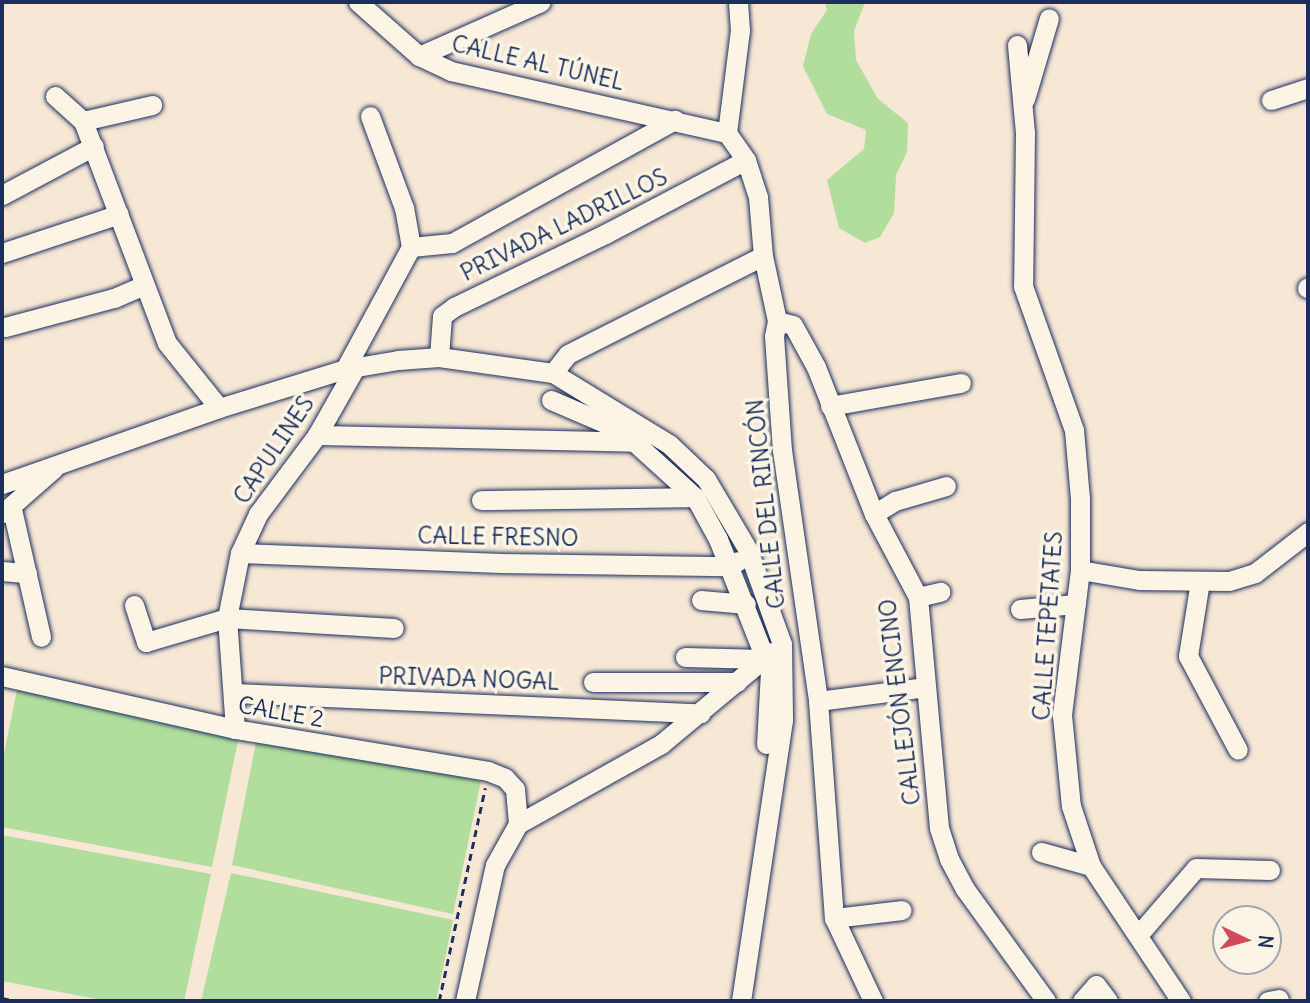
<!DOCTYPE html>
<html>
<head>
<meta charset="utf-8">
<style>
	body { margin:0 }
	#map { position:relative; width:1310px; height:1003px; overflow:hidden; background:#f7e7d5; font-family:Delius,sans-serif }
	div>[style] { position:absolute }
	.green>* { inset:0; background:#b1de9c }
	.path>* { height:2.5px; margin-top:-1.25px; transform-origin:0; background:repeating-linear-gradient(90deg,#1b2f5e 0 7px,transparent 0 12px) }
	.roads { filter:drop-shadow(0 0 2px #1b2f5e) drop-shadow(0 0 2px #1b2f5e) }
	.minor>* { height:19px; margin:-9.5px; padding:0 9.5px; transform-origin:9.5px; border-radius:9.5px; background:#fcf5e5 }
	span { translate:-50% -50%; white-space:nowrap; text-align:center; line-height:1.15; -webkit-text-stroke:7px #fcf5e5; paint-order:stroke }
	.street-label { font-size:23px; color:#1b2f5e }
	.frame { position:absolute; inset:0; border:4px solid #1b2f5e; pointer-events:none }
	.north { position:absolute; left:1212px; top:905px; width:70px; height:70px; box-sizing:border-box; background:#fcf5e5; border:2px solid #a2a6af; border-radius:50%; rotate:95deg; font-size:19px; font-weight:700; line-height:28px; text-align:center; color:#1b2f5e }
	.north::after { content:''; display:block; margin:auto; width:24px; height:32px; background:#d1495b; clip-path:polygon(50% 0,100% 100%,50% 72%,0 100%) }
</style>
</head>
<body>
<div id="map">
	<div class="green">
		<i style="clip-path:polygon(825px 2px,865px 2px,854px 31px,856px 60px,878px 99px,908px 123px,907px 152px,896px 175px,894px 213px,880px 237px,865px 243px,839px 228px,827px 180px,864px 149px,866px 130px,827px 114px,803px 66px,811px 34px,827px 10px)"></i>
		<i style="clip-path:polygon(17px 690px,239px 736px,212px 867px,2px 827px,2px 763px)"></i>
		<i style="clip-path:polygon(257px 737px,481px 781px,453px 914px,232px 865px)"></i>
		<i style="clip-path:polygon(2px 835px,211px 874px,184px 1001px,107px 1001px,2px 981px)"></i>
		<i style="clip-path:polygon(231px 873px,453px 920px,436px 1001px,201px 1001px)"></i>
	</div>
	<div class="path">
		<i style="left:2px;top:998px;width:15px;rotate:11deg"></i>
		<i style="left:439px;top:1001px;width:218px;rotate:-77.8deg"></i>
	</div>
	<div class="roads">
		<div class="minor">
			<i style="left:358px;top:2px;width:81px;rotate:41.5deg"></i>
			<i style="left:419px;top:56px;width:35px;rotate:25deg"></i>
			<i style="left:451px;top:71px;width:283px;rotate:12.7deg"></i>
			<i style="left:738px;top:2px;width:28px;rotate:86deg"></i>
			<i style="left:740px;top:30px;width:104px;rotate:97.2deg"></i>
			<i style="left:727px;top:133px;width:33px;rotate:55deg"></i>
			<i style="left:746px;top:160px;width:39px;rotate:72deg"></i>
			<i style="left:758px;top:197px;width:59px;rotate:85.2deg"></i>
			<i style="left:763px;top:256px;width:66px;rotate:77.8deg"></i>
			<i style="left:777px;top:321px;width:15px;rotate:101deg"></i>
			<i style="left:774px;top:336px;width:114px;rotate:86deg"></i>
			<i style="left:782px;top:450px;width:254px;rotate:81.8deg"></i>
			<i style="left:818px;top:701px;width:218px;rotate:85.8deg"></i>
			<i style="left:834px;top:918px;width:92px;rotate:64.8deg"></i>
			<i style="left:1017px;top:45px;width:88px;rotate:84.8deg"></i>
			<i style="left:1025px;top:133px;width:153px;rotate:90.7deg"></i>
			<i style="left:1023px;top:286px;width:153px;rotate:70.5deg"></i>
			<i style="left:1074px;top:430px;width:69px;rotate:85deg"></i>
			<i style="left:1080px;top:499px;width:71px;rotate:90deg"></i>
			<i style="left:1080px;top:570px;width:146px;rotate:97.1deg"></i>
			<i style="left:1062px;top:715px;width:91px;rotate:84.4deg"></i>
			<i style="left:1071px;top:806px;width:63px;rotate:71.6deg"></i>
			<i style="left:1091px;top:866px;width:162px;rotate:56.3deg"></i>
			<i style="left:419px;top:56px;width:133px;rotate:-23.9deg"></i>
			<i style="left:55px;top:96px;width:38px;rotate:42deg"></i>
			<i style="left:83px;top:121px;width:237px;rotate:69.3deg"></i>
			<i style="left:167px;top:343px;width:83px;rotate:51.3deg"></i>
			<i style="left:1025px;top:99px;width:84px;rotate:-73.5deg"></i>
			<i style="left:1271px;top:100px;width:39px;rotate:-18deg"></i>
			<i style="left:83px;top:121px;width:71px;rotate:-13.1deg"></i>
			<i style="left:2px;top:195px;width:104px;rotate:-28deg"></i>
			<i style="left:411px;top:247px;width:41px;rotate:-5.6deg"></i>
			<i style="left:452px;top:243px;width:255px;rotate:-28.9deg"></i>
			<i style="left:2px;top:253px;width:123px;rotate:-18.4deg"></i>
			<i style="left:1307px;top:288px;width:1px;rotate:-45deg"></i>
			<i style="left:777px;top:321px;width:16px;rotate:14deg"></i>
			<i style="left:793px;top:325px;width:48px;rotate:61.3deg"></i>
			<i style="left:816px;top:367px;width:158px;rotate:68.5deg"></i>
			<i style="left:874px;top:514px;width:94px;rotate:62.1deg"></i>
			<i style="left:918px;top:597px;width:232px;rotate:84.8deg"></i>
			<i style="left:939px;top:828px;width:33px;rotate:72deg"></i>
			<i style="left:949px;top:859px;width:34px;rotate:62deg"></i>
			<i style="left:965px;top:889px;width:138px;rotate:54.1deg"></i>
			<i style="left:5px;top:327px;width:113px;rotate:-14.9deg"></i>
			<i style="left:114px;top:298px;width:33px;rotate:-23deg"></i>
			<i style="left:439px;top:357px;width:41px;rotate:-85.8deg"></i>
			<i style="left:442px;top:316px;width:15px;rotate:-37deg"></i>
			<i style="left:454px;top:307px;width:168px;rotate:-25.8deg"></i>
			<i style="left:605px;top:234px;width:159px;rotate:-27.7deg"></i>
			<i style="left:345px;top:369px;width:139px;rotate:-61.6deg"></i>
			<i style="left:411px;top:247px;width:40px;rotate:-100deg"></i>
			<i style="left:404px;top:208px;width:98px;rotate:-110.3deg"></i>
			<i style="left:553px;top:373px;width:24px;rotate:-52deg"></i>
			<i style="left:568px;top:354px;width:218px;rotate:-26.7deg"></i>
			<i style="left:551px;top:400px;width:76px;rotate:23.2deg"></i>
			<i style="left:621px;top:430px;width:100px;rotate:42.2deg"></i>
			<i style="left:695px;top:497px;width:48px;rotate:61.3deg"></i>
			<i style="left:718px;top:539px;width:142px;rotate:68.5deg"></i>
			<i style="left:770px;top:671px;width:73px;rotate:93.1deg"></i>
			<i style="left:830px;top:406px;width:133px;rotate:-10deg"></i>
			<i style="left:317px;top:435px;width:323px;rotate:1.2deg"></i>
			<i style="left:2px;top:484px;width:230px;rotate:-19.3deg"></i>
			<i style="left:219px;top:408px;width:132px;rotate:-17.2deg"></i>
			<i style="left:345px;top:369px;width:54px;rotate:-9.6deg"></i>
			<i style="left:398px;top:360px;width:41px;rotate:-4.2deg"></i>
			<i style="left:439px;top:357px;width:115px;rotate:8deg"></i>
			<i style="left:553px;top:373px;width:136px;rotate:31.5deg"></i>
			<i style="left:669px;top:444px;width:51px;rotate:43.4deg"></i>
			<i style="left:706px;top:479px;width:82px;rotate:59.4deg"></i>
			<i style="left:748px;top:550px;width:100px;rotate:70.1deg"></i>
			<i style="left:782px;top:644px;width:76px;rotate:89.2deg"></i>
			<i style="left:783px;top:720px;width:284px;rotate:98.5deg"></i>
			<i style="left:481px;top:500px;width:214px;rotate:-0.8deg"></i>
			<i style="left:12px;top:509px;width:131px;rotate:77.2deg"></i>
			<i style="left:3px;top:513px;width:67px;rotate:-41.3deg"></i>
			<i style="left:874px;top:514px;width:25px;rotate:-32deg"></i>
			<i style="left:895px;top:501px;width:53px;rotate:-16.4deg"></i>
			<i style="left:240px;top:553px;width:261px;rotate:2.2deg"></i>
			<i style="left:501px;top:563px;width:228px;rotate:0.8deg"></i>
			<i style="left:729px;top:566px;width:10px;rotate:-29deg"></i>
			<i style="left:1080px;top:570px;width:60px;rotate:9.6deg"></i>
			<i style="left:1139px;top:580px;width:90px;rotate:0.6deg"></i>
			<i style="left:1229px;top:581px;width:27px;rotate:-17deg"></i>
			<i style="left:1255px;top:573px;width:67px;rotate:-37.7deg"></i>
			<i style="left:2px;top:571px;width:25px;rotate:5deg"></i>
			<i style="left:1200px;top:581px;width:76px;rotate:99.1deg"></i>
			<i style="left:1188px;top:656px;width:106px;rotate:62deg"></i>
			<i style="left:918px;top:597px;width:23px;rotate:-13deg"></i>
			<i style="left:701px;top:600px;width:45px;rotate:5.1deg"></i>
			<i style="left:134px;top:605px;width:39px;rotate:72deg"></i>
			<i style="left:146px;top:642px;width:84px;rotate:-16.5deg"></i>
			<i style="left:227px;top:618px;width:167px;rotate:3.4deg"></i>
			<i style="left:1020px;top:609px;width:56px;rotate:-5.1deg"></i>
			<i style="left:685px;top:657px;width:79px;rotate:1.5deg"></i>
			<i style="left:2px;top:676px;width:239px;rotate:12.8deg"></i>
			<i style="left:235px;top:729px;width:256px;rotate:9.4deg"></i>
			<i style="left:488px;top:771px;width:18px;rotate:22deg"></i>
			<i style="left:505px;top:778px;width:15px;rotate:48deg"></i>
			<i style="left:515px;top:789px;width:35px;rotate:85deg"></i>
			<i style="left:593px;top:682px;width:144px"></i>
			<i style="left:234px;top:693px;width:467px;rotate:2.5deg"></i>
			<i style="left:818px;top:701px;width:109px;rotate:-7.4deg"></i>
			<i style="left:235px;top:729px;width:111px;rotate:-94.1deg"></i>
			<i style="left:227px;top:618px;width:66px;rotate:-78.7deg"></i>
			<i style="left:240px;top:553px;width:43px;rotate:-65.2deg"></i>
			<i style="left:258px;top:514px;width:99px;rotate:-53.2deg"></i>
			<i style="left:317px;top:435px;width:79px;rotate:-60.5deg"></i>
			<i style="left:1041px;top:852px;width:52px;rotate:15.6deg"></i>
			<i style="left:834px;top:918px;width:68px;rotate:-6.7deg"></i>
			<i style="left:1139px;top:934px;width:87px;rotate:-49.2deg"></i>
			<i style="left:1196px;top:868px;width:74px;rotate:1.5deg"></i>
			<i style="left:465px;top:1001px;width:139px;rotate:-77.6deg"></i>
			<i style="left:495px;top:865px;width:47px;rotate:-60.7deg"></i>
			<i style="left:518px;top:824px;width:164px;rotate:-29.2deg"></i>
			<i style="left:661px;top:744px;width:144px;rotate:-39.7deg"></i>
			<i style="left:1082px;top:1001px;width:21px;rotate:-49deg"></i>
			<i style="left:1096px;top:985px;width:20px;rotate:53deg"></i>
			<i style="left:1268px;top:1001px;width:11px;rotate:-10deg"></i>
		</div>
	</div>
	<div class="street-label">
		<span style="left:538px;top:63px;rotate:13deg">CALLE AL TÚNEL</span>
		<span style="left:564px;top:225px;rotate:-26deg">PRIVADA LADRILLOS</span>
		<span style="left:274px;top:450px;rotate:-56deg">CAPULINES</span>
		<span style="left:766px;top:504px;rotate:-96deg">CALLE DEL RINCÓN</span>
		<span style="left:498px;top:537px;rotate:1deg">CALLE FRESNO</span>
		<span style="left:1048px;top:626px;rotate:-86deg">CALLE TEPETATES</span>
		<span style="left:469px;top:679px;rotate:2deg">PRIVADA NOGAL</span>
		<span style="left:900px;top:702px;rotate:-97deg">CALLEJÓN ENCINO</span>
		<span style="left:281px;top:712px;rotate:10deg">CALLE 2</span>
	</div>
	<div class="frame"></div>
	<div class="north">N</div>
</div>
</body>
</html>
